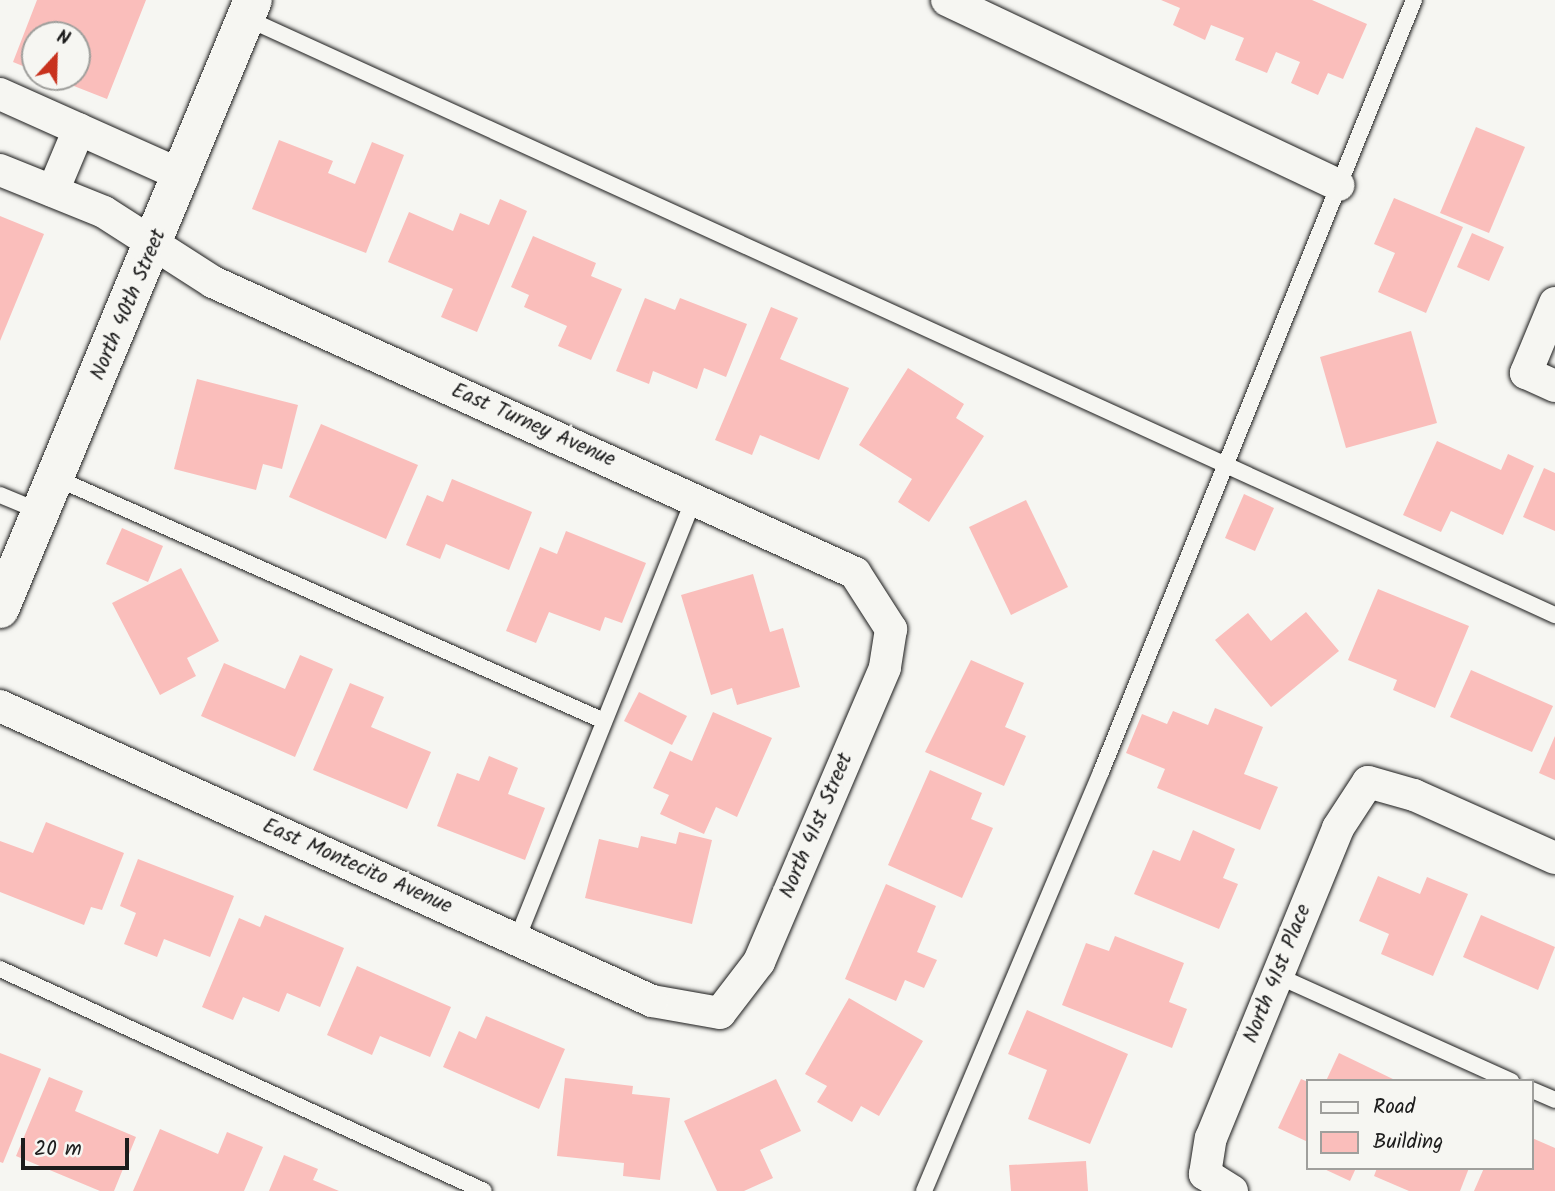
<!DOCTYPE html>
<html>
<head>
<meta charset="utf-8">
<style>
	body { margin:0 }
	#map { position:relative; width:1555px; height:1191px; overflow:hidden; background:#f6f6f2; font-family:Kalam,sans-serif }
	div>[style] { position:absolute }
	.building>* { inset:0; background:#fabebb }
	.roads { filter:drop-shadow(0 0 2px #1c1c1c) drop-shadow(0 0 2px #1c1c1c) }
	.lane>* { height:16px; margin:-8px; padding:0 8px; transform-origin:8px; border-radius:8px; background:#f6f6f2 }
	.street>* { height:32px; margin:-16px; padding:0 16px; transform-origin:16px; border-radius:16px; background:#f6f6f2 }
	.secondary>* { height:38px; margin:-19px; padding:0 19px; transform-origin:19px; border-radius:19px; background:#f6f6f2 }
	span { translate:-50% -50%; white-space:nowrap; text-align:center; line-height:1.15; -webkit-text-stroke:7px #f6f6f2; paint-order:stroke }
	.street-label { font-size:21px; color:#1c1c1c }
	.legend { position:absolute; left:1306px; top:1079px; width:228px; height:91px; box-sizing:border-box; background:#f6f6f2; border:2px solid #9f9f9c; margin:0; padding:9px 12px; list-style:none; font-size:21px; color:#1c1c1c }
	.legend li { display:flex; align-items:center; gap:14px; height:35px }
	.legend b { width:35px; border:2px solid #9f9f9c }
	.north { position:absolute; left:21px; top:21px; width:70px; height:70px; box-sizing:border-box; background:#f6f6f2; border:2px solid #9f9f9c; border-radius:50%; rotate:22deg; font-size:19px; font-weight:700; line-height:28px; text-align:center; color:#1c1c1c }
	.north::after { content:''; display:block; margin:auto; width:24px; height:32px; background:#c8321e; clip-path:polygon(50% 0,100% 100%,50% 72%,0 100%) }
	.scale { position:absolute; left:21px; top:1138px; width:108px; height:32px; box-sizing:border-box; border:4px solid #1c1c1c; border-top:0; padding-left:9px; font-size:21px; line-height:24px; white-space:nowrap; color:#1c1c1c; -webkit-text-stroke:5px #f6f6f2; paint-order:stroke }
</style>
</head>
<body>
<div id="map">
	<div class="building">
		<i style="clip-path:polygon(37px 0,146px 0,107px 99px,51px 77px,77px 77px,77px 35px,35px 35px,35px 71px,13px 62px)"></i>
		<i style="clip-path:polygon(1161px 0,1312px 0,1367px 24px,1343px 79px,1328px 73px,1318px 95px,1291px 83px,1300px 62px,1276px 52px,1267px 73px,1235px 60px,1244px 38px,1211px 25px,1205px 40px,1173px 25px,1180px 8px)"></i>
		<i style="clip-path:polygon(1476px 127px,1525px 147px,1489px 233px,1440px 213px)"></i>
		<i style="clip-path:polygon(279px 140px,333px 161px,328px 173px,355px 184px,372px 142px,404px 155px,366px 253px,252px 209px)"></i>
		<i style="clip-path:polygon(1394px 198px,1463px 227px,1426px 313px,1378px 292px,1395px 253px,1374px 244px)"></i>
		<i style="clip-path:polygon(500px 199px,527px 211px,477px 332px,441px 317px,453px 289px,388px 262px,409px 212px,453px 231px,460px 213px,489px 225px)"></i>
		<i style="clip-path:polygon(0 216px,44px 234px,0 341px)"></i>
		<i style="clip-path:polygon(1472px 233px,1504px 247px,1489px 281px,1457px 267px)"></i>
		<i style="clip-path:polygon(533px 236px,596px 263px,591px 276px,622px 289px,591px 360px,558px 346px,567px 326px,524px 307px,529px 295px,511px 287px)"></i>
		<i style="clip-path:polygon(645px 298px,675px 310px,680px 298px,747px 324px,726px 377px,704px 368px,697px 389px,653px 371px,649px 384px,616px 371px)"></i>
		<i style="clip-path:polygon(771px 307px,798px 318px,780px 359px,849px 388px,819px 460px,760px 435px,752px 455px,715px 440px)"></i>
		<i style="clip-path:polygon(1411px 331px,1437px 423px,1346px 448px,1320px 357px)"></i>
		<i style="clip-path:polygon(908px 368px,964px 404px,956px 418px,984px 436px,929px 522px,898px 502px,912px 479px,859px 445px)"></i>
		<i style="clip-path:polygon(197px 379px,298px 405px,282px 469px,263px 464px,256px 490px,174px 469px)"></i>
		<i style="clip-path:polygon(321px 424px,418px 465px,386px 539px,289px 497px)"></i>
		<i style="clip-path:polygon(1437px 441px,1501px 470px,1508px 454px,1534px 466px,1503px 535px,1451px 511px,1441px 532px,1403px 515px)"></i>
		<i style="clip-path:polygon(1544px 468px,1555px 473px,1555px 531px,1523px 517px)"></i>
		<i style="clip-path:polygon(452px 479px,532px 512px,509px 570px,446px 544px,440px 559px,406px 545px,427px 495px,443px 502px)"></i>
		<i style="clip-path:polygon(1244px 494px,1274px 508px,1255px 551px,1225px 538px)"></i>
		<i style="clip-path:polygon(1026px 500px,1068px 587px,1011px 615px,969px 527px)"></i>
		<i style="clip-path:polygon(122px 528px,163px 546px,148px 582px,106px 564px)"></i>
		<i style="clip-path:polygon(566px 531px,646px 563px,622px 623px,605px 617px,600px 631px,549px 612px,536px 643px,506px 631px,540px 547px,557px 554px)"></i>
		<i style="clip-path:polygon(181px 568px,219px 641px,187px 658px,196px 676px,160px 695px,112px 603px)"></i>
		<i style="clip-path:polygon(753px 574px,770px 632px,783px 628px,800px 687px,737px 705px,732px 688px,711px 695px,681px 595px)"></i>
		<i style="clip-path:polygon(1378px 589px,1469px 626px,1435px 708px,1393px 690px,1397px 680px,1348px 660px)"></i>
		<i style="clip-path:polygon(1306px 612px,1339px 651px,1271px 707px,1215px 640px,1248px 613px,1271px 641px)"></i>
		<i style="clip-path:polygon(300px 655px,333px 669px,295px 757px,201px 716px,224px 663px,285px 689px)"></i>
		<i style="clip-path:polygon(971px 660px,1024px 683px,1005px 727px,1026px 736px,1004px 786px,925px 752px)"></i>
		<i style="clip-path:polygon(1471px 670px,1553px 706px,1532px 752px,1450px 717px)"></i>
		<i style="clip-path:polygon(350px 683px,384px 697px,371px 727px,431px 752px,407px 809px,313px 770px)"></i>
		<i style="clip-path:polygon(639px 692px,687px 716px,672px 745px,624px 721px)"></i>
		<i style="clip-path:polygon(1215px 708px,1263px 727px,1244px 774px,1278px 787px,1260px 830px,1157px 788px,1165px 769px,1126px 753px,1142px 714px,1167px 724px,1173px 711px,1208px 725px)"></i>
		<i style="clip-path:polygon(713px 712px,772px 738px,737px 817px,716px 807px,704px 834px,660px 814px,669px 795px,653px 788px,670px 751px,692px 761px)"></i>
		<i style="clip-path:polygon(1555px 736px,1555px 780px,1539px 773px)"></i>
		<i style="clip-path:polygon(489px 756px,518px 768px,508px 794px,545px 808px,525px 860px,437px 826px,457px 773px,479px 781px)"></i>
		<i style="clip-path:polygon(930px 770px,982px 793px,971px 819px,993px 828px,962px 898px,888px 865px)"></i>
		<i style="clip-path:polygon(46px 822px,124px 853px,102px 910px,91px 907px,84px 925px,0 892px,0 841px,33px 853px)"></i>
		<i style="clip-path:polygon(1193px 830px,1235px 849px,1223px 878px,1238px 884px,1219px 929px,1134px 894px,1153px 850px,1180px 861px)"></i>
		<i style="clip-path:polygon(679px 832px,712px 840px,692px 924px,585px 898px,599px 839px,638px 848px,641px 836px,676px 844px)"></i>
		<i style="clip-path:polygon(138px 859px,234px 896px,210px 957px,164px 939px,157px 957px,124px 944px,136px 913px,120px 906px)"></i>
		<i style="clip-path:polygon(1378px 876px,1420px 894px,1427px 877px,1468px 894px,1433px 976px,1381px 954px,1389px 934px,1359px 921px)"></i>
		<i style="clip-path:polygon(886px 884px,936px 906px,917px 952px,937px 960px,924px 988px,905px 980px,896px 1001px,845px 979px)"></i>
		<i style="clip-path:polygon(265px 915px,344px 948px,320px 1007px,287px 993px,279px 1012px,243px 997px,233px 1020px,202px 1007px,239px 918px,260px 927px)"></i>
		<i style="clip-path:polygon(1481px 915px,1555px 947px,1538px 990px,1463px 957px)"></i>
		<i style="clip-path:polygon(1115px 936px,1184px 963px,1169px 1002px,1187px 1009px,1172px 1048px,1062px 1005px,1086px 943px,1109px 951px)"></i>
		<i style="clip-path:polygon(357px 966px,451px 1007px,430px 1057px,380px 1036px,372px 1055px,327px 1035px)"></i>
		<i style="clip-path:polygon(849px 998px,923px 1041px,879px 1116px,861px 1106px,852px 1122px,817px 1102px,827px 1086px,805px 1074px)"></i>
		<i style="clip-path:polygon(1027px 1010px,1128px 1054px,1090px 1144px,1028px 1119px,1047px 1070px,1008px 1054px)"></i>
		<i style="clip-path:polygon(486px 1016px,565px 1049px,539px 1109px,443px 1067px,459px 1031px,476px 1039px)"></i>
		<i style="clip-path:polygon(0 1053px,41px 1069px,3px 1163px,0 1162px)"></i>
		<i style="clip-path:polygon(1339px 1053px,1397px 1081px,1326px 1081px)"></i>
		<i style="clip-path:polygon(49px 1077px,83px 1091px,75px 1111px,136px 1137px,114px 1191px,100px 1191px,16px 1156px)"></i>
		<i style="clip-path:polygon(565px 1078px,633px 1086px,632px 1094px,670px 1098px,660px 1180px,623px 1176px,624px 1163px,557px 1156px)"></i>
		<i style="clip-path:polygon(776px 1079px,801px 1131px,760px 1150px,773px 1178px,744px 1191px,717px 1191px,684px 1121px)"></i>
		<i style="clip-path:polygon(1301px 1079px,1308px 1082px,1308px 1142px,1278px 1128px)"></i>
		<i style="clip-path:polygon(160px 1129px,218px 1154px,227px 1132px,263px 1147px,244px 1191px,133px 1191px)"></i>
		<i style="clip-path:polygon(1532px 1138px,1555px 1148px,1555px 1191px,1474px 1191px,1484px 1168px,1532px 1168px)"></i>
		<i style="clip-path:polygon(284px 1155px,318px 1169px,313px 1180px,339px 1191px,269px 1191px)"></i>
		<i style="clip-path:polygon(1086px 1161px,1088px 1191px,1011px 1191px,1009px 1165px)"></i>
		<i style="clip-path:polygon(1322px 1168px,1356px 1168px,1350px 1181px)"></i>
		<i style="clip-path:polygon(1377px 1168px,1469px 1168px,1460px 1191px,1409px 1191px,1374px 1176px)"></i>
	</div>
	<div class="roads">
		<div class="lane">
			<i style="left:246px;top:18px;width:1439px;rotate:24.52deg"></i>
			<i style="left:56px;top:478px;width:599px;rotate:23.91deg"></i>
			<i style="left:0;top:495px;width:44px;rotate:22.5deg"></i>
			<i style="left:517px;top:939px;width:474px;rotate:-68.1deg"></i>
			<i style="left:0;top:969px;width:532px;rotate:24.64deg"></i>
			<i style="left:1278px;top:976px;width:256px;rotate:24.3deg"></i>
			<i style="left:1532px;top:1090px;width:25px;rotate:23deg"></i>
			<i style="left:924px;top:1191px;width:455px;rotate:-67.1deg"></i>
			<i style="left:1101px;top:772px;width:833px;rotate:-67.93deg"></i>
		</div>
		<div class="street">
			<i style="left:947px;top:0;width:433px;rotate:25.3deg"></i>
			<i style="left:0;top:94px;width:201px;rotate:24.1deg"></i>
			<i style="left:0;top:170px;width:112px;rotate:22deg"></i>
			<i style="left:104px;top:212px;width:130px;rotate:32.7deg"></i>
			<i style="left:213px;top:282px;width:705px;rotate:24.38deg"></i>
			<i style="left:855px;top:573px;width:67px;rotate:57.3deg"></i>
			<i style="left:891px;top:629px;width:39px;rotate:99deg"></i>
			<i style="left:885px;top:668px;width:320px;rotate:113.2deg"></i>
			<i style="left:759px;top:962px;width:64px;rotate:127.4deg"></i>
			<i style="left:720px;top:1013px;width:69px;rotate:-170deg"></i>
			<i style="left:652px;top:1001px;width:716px;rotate:-155.66deg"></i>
			<i style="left:53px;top:191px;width:67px;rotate:-67.2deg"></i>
			<i style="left:1555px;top:303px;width:76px;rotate:112.5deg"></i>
			<i style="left:1526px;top:373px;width:32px;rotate:24deg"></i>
			<i style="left:1232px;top:1191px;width:32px;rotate:-148deg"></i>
			<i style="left:1205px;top:1174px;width:36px;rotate:-81deg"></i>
			<i style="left:1211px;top:1138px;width:335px;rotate:-67.7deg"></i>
			<i style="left:1338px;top:828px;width:55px;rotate:-56.9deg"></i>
			<i style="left:1368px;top:782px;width:48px;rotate:15.8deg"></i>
			<i style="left:1414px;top:795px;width:154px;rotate:24.1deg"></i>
		</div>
		<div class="secondary">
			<i style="left:0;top:609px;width:659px;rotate:-67.44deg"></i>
		</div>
	</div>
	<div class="street-label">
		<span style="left:129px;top:305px;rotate:-67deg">North 40th Street</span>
		<span style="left:533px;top:426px;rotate:24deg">East Turney Avenue</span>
		<span style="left:817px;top:826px;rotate:-67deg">North 41st Street</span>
		<span style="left:357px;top:867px;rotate:24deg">East Montecito Avenue</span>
		<span style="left:1278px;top:974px;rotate:-68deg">North 41st Place</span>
	</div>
	<ul class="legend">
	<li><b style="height:9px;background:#f6f6f2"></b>Road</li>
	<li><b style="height:19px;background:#fabebb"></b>Building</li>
	</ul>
	<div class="north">N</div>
	<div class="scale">20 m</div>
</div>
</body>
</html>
